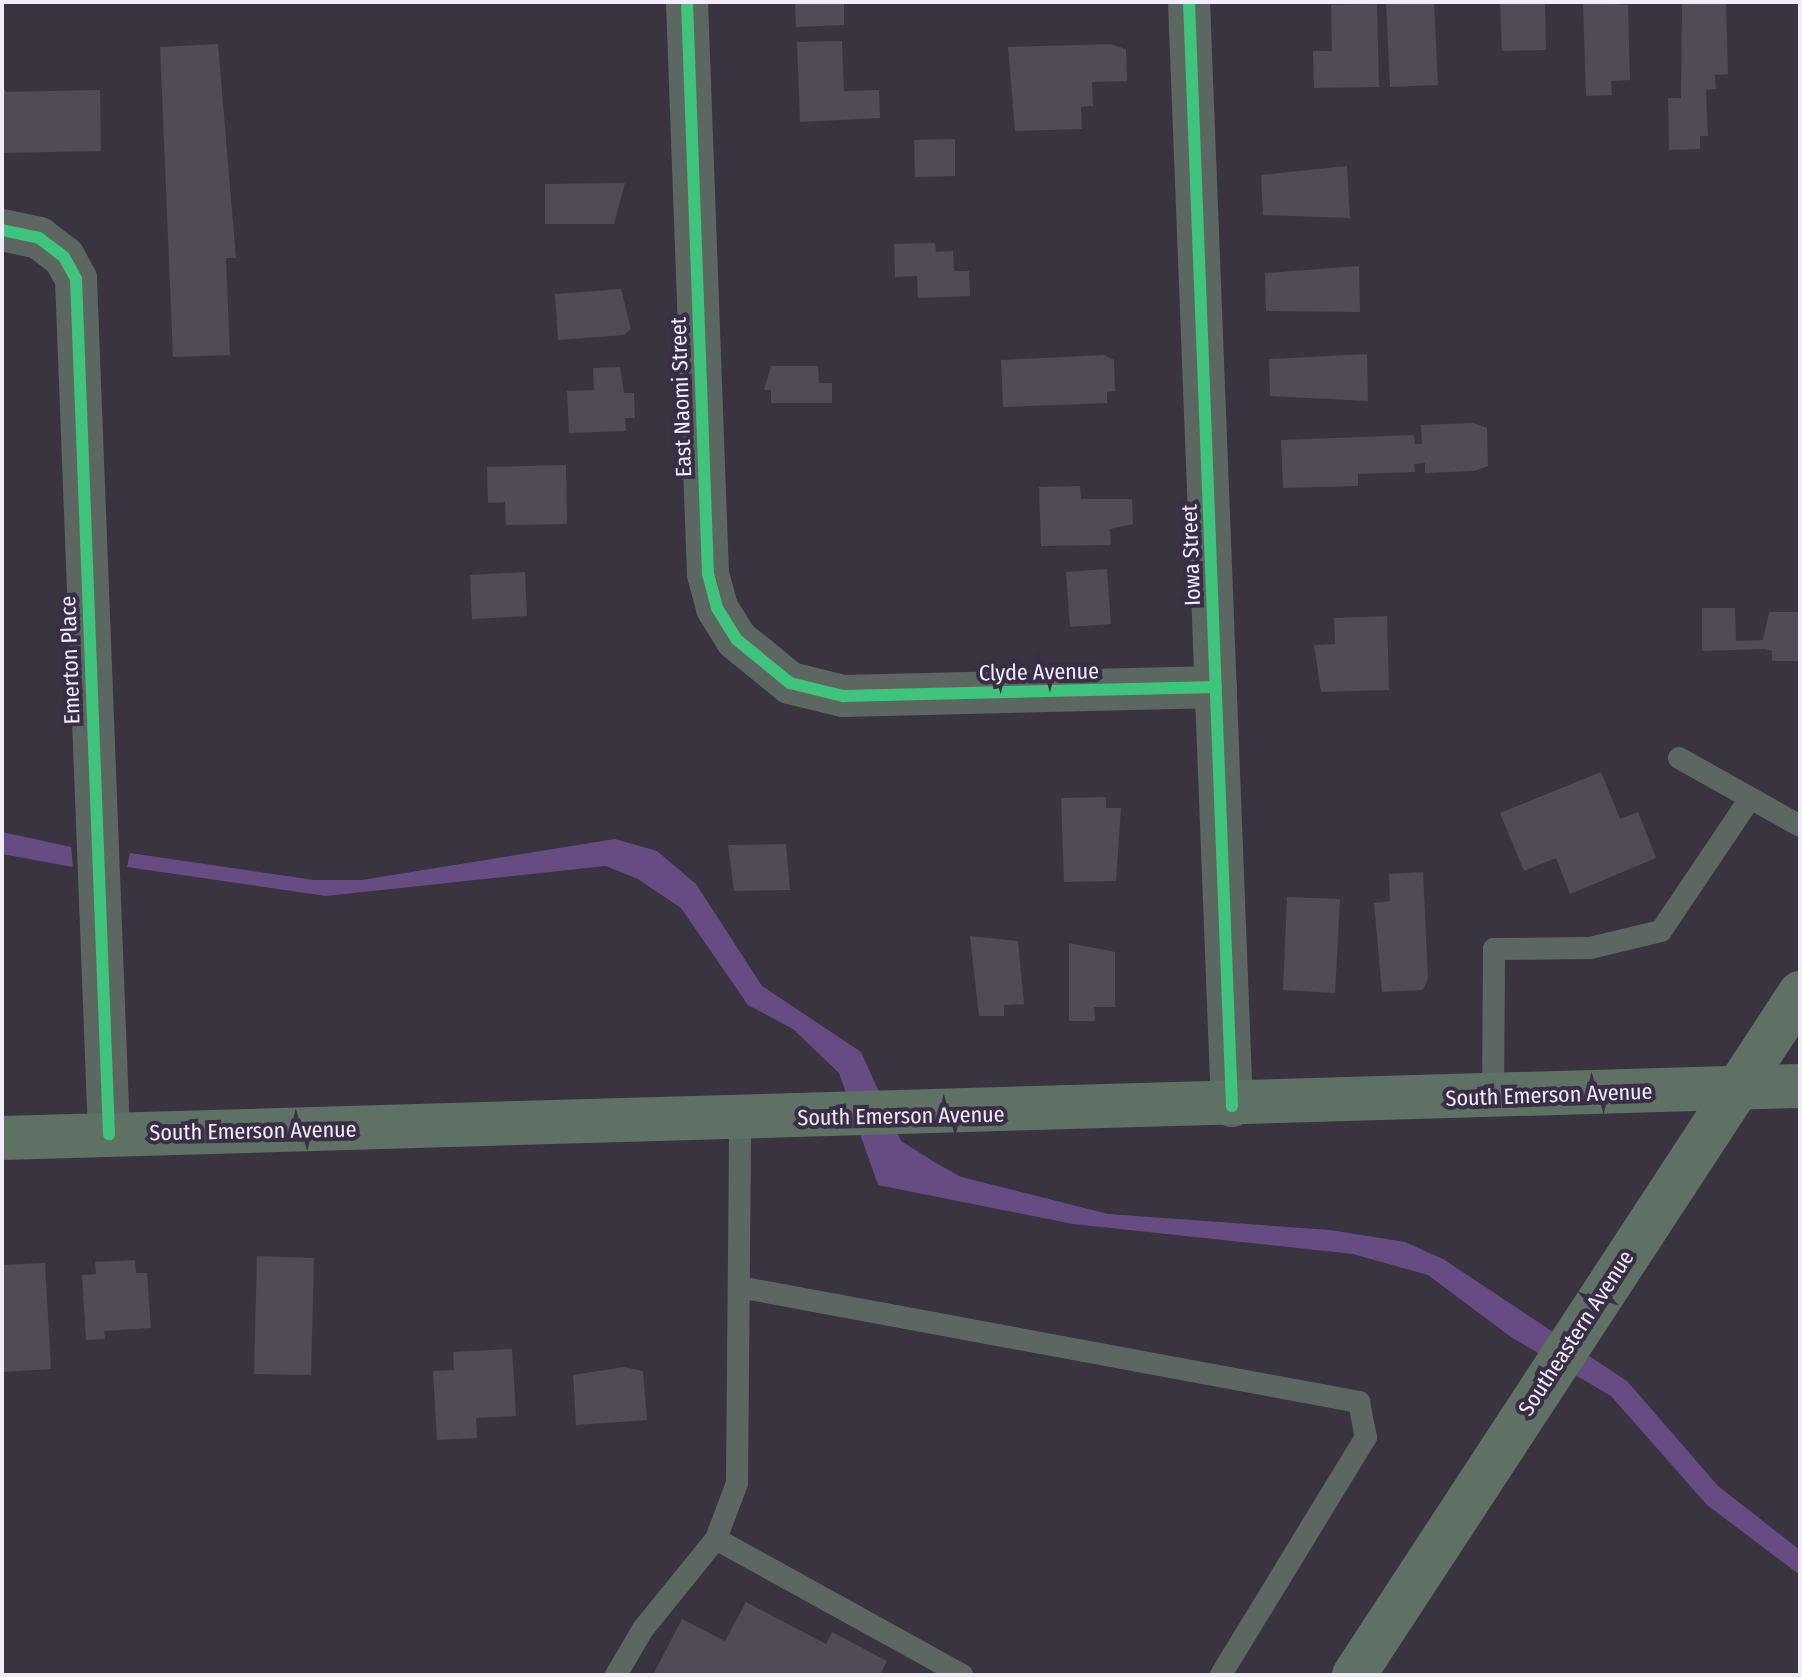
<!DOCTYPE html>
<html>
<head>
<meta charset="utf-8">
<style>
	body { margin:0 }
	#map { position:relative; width:1802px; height:1677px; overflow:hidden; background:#3a3440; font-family:"Fira Sans Condensed",sans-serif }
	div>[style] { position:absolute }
	.water>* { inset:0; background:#664c82 }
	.building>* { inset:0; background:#504b57 }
	.service>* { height:22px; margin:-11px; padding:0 11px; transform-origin:11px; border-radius:11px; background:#5d6761 }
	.minor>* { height:42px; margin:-21px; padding:0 21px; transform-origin:21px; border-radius:21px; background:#5d6761 }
	.primary>* { height:44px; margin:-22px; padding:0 22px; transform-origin:22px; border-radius:22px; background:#5f7165 }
	.cycleway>* { height:12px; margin:-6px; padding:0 6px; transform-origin:6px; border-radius:6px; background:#40c37c }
	span { translate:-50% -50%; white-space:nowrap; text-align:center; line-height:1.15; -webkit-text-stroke:8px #392e46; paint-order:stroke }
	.street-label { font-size:22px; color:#f1ebfa }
	.frame { position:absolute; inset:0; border:4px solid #f1ebfa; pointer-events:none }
</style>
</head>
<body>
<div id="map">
	<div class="water">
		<i style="clip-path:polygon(2px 832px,71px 847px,73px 867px,2px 854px)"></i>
		<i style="clip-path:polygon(615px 839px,657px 851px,696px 884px,762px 986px,861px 1052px,901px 1141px,936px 1163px,961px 1177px,1108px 1214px,1330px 1230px,1405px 1242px,1443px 1259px,1627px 1381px,1718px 1486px,1800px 1550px,1800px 1575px,1707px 1505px,1611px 1396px,1511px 1337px,1428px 1275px,1353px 1254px,1073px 1224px,878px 1185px,839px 1073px,793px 1029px,748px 1005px,681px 908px,638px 879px,606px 866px,326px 896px,127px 867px,130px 853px,314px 880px,362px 880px)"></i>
	</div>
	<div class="building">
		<i style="clip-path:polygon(795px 2px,844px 2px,844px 25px,796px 27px)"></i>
		<i style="clip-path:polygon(1386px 2px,1434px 2px,1438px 85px,1390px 87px)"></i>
		<i style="clip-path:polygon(1545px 2px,1546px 50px,1502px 51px,1500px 3px)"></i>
		<i style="clip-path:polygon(1583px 2px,1628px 5px,1630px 80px,1611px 81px,1612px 95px,1586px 96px)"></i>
		<i style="clip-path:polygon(1682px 2px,1726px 3px,1728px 74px,1715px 75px,1716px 89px,1706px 90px,1708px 136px,1700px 136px,1700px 149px,1669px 150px,1668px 98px,1681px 98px)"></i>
		<i style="clip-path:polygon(1377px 4px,1379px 87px,1314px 88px,1313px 51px,1332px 51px,1331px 5px)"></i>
		<i style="clip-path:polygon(842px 41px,844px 91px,879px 90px,880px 118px,800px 122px,797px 42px)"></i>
		<i style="clip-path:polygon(218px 44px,236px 258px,226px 258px,230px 355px,173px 357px,160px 47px)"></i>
		<i style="clip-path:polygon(1110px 44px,1126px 49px,1127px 81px,1092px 82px,1093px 106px,1081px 107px,1082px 129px,1015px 131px,1008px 47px)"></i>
		<i style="clip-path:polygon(2px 84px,6px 92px,100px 90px,101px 151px,2px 153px)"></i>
		<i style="clip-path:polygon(955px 139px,955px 176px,915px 177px,914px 140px)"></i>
		<i style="clip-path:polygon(1347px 166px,1350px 218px,1263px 215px,1261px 175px)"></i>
		<i style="clip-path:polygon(625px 183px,614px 224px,545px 224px,545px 184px)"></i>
		<i style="clip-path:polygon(935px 243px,936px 252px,953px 251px,954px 271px,969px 271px,970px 296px,918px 298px,917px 276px,895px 277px,894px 244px)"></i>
		<i style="clip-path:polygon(1359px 266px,1360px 312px,1266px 311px,1265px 273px)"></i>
		<i style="clip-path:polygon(621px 289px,631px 329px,624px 335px,558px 340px,555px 294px)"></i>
		<i style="clip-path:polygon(1367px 354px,1368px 401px,1270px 396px,1269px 359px)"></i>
		<i style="clip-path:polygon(1104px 355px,1114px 360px,1115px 391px,1107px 392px,1107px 403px,1003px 407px,1001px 360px)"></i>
		<i style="clip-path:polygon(771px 366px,818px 366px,819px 383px,832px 383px,832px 403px,771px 403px,771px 390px,764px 390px)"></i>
		<i style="clip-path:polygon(620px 367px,624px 393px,634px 393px,635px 418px,625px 418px,626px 431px,569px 433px,567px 391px,594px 390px,593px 368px)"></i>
		<i style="clip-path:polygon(1473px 423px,1487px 428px,1488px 466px,1474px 471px,1425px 473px,1425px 463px,1414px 464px,1415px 472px,1358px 474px,1358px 486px,1283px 488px,1281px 440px,1414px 435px,1415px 444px,1422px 444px,1421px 425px)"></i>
		<i style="clip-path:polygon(566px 465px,567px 524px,506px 525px,505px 502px,488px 503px,487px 467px)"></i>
		<i style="clip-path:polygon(1080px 486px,1081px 499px,1132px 499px,1133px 524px,1110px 529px,1111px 545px,1041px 546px,1039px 487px)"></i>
		<i style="clip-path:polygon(1107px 569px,1111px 624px,1070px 627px,1066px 572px)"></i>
		<i style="clip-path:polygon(525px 572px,527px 616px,472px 619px,470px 575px)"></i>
		<i style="clip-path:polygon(1702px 608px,1735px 608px,1736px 641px,1763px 640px,1769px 612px,1800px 612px,1800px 661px,1772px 661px,1772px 651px,1764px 649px,1702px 651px)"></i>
		<i style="clip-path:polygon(1387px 616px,1389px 690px,1321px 692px,1314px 645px,1335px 644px,1334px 618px)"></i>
		<i style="clip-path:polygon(1601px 772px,1620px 819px,1638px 812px,1656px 858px,1570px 894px,1556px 858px,1524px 871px,1500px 813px)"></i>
		<i style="clip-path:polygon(1106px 797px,1106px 808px,1121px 808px,1116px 881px,1064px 882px,1061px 798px)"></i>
		<i style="clip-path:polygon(786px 844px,790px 890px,734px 891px,728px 845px)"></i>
		<i style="clip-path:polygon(1423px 872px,1428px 978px,1423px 990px,1382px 992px,1374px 903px,1390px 901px,1389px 874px)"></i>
		<i style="clip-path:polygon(1287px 897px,1340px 899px,1335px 993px,1283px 990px)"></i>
		<i style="clip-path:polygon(970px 936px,1018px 941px,1024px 1004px,1004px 1005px,1004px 1016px,979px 1016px)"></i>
		<i style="clip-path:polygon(1069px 943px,1115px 952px,1115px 1007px,1094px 1007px,1095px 1021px,1069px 1021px)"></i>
		<i style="clip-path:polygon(257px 1256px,314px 1258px,311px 1375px,254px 1374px)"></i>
		<i style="clip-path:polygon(135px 1260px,136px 1273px,147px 1273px,151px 1328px,104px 1331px,105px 1339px,86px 1340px,82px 1275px,96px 1274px,95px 1262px)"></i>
		<i style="clip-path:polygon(45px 1263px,51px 1369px,2px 1372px,2px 1265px)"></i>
		<i style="clip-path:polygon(512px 1349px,516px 1416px,476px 1418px,477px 1438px,437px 1440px,433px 1371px,454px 1370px,453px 1352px)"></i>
		<i style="clip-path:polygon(624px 1367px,643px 1371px,647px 1420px,576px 1425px,573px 1375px)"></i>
		<i style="clip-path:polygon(746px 1602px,826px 1644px,832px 1632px,887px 1661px,880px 1675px,653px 1675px,682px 1619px,725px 1641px)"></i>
	</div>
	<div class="service">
		<i style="left:1679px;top:758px;width:139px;rotate:29.3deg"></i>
		<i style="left:1493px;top:1097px;width:148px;rotate:-89.6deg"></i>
		<i style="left:1494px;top:949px;width:96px;rotate:-0.6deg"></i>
		<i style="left:1590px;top:948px;width:73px;rotate:-13.5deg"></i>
		<i style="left:1661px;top:931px;width:158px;rotate:-56.1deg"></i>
		<i style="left:739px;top:1287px;width:631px;rotate:10.51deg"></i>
		<i style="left:1359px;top:1402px;width:36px;rotate:79deg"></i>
		<i style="left:1366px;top:1437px;width:279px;rotate:121.4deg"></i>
		<i style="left:716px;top:1539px;width:60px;rotate:-69.4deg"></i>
		<i style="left:737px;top:1483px;width:363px;rotate:-89.5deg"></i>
		<i style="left:616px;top:1675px;width:53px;rotate:-59.6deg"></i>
		<i style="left:643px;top:1629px;width:116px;rotate:-51deg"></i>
		<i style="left:716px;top:1539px;width:281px;rotate:28.9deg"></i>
	</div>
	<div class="minor">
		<i style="left:687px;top:2px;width:572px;rotate:87.9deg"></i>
		<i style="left:708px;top:574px;width:35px;rotate:75deg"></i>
		<i style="left:717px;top:608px;width:36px;rotate:58deg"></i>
		<i style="left:736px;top:639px;width:70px;rotate:39.2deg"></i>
		<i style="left:790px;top:683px;width:55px;rotate:13.8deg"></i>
		<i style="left:843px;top:696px;width:373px;rotate:-1.4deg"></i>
		<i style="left:1189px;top:2px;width:1105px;rotate:87.77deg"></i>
		<i style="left:2px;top:230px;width:38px;rotate:12deg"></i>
		<i style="left:39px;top:238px;width:31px;rotate:37deg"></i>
		<i style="left:64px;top:257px;width:25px;rotate:61deg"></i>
		<i style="left:76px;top:279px;width:856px;rotate:87.79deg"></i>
	</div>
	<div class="primary">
		<i style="left:2px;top:1138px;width:1799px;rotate:-1.66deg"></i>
		<i style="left:1354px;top:1675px;width:815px;rotate:-56.82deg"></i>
	</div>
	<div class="cycleway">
		<i style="left:687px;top:2px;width:572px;rotate:87.9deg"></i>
		<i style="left:708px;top:574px;width:35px;rotate:75deg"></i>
		<i style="left:717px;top:608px;width:36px;rotate:58deg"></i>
		<i style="left:736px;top:639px;width:70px;rotate:39.2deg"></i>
		<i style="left:790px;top:683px;width:55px;rotate:13.8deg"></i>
		<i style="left:843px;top:696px;width:373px;rotate:-1.4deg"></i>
		<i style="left:1189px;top:2px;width:1105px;rotate:87.77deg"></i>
		<i style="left:2px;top:230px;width:38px;rotate:12deg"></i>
		<i style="left:39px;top:238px;width:31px;rotate:37deg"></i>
		<i style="left:64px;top:257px;width:25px;rotate:61deg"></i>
		<i style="left:76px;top:279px;width:856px;rotate:87.79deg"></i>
	</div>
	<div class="street-label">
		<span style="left:681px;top:397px;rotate:-92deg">East Naomi Street</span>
		<span style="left:1191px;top:555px;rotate:-92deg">Iowa Street</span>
		<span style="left:70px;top:660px;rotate:-92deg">Emerton Place</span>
		<span style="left:1039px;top:672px;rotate:-1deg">Clyde Avenue</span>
		<span style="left:1549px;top:1095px;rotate:-2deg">South Emerson Avenue</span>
		<span style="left:901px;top:1116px;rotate:-1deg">South Emerson Avenue</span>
		<span style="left:253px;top:1131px;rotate:-1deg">South Emerson Avenue</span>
		<span style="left:1576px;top:1333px;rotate:-57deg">Southeastern Avenue</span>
	</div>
	<div class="frame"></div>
</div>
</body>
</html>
